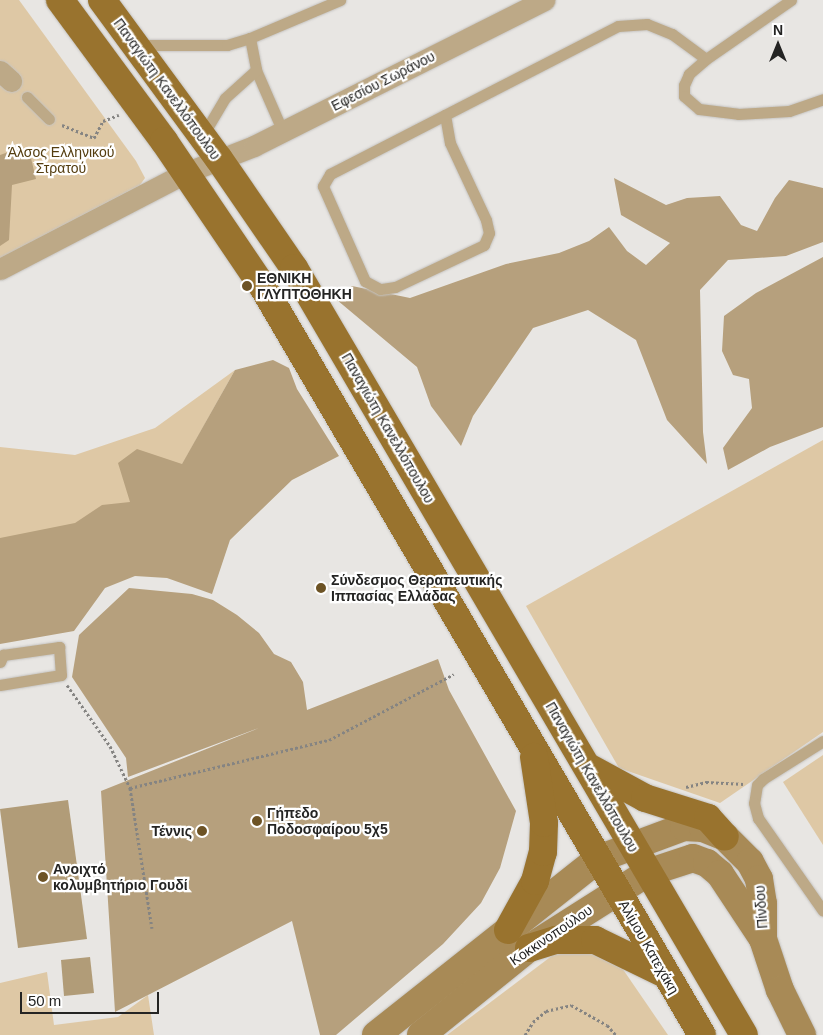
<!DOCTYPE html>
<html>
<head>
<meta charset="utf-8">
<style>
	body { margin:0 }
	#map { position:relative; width:823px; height:1035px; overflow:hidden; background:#e8e6e3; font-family:Helvetica,sans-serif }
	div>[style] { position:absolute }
	.green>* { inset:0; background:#dec8a5 }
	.forest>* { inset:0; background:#b6a07d }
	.water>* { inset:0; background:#b19c78 }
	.path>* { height:3px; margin-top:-1.5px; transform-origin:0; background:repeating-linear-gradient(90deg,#858482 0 2.5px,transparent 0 5px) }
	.roads { filter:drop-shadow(0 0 1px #c5c3c0) drop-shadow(0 0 1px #c5c3c0) }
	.lane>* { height:11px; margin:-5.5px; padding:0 5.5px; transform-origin:5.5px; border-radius:5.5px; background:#bda987 }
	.street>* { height:21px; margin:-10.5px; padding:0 10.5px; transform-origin:10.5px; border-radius:10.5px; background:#bda987 }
	.secondary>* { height:28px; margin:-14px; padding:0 14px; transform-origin:14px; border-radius:14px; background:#a88a56 }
	.primary>* { height:28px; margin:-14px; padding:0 14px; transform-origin:14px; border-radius:14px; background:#99732e }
	.dots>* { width:14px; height:14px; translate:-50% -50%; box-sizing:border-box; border:2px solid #fff; border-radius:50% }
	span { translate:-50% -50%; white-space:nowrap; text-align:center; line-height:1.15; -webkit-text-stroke:4.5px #fff; paint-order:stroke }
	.street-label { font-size:14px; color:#242423 }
	.park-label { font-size:14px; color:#543d0f }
	.poi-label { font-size:14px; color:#242423; font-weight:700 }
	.left { translate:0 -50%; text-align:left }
	.right { translate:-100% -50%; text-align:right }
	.north { position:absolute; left:753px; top:20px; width:50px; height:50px; -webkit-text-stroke:4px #fff; paint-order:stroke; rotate:0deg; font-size:14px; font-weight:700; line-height:20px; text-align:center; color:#242423 }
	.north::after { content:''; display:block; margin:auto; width:18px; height:22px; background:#242423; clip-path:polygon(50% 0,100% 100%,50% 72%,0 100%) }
	.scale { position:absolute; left:20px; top:992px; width:139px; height:22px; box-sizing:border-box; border:2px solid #242423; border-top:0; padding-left:6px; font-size:15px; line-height:18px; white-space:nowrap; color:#242423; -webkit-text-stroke:4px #fff; paint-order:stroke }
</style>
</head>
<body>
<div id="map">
	<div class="green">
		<i style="clip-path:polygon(0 0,19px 0,136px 161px,145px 178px,140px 185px,0 258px)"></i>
		<i style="clip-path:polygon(235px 370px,140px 540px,0 564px,0 447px,75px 455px,155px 428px)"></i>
		<i style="clip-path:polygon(823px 440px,823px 732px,720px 803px,619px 768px,526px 606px)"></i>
		<i style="clip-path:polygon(823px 755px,823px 845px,783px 782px)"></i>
		<i style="clip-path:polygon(576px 949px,600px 953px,620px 965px,668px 1035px,447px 1035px,553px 955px)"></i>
		<i style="clip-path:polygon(47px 972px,54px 1025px,118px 1017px,148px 995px,154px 1035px,0 1035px,0 983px)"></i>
	</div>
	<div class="forest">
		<i style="clip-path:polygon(20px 148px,30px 154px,36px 179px,12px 185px,9px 240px,0 246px,0 155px)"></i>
		<i style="clip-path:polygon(614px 178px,666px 205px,687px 198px,720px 196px,741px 225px,757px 231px,775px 198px,789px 180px,823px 188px,823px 242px,786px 256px,728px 260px,700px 290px,703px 432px,707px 464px,667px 420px,636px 340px,588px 310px,533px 328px,473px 416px,461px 446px,431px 406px,417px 367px,337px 300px,352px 286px,410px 298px,506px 264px,559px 253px,589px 241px,609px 227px,627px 251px,646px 265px,670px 243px,621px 215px)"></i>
		<i style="clip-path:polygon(823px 257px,823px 427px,770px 447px,728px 470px,723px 448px,752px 408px,749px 379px,733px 375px,722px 351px,724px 316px,756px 293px)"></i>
		<i style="clip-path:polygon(273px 360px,289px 368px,297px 389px,339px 456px,292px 480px,230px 540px,212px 594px,167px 578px,135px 576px,105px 588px,74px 631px,0 644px,0 538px,75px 523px,102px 505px,130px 502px,118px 463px,137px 449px,182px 464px,235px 370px)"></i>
		<i style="clip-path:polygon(129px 588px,192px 594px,213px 600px,237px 615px,259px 633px,274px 654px,291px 662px,303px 682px,307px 710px,438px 659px,449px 690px,516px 811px,500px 868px,481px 903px,443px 944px,336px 1035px,320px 1035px,292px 921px,115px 1012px,101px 791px,259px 728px,128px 777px,126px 758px,72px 677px,79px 635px)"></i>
	</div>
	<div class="water">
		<i style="clip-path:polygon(68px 800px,87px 939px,18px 948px,0 809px)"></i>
		<i style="clip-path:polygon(90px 957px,94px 993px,64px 996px,61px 960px)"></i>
	</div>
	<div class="path">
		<i style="left:62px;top:125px;width:35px;rotate:22deg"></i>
		<i style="left:94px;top:138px;width:19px;rotate:-62deg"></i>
		<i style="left:103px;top:121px;width:17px;rotate:-21deg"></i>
		<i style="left:67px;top:685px;width:75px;rotate:54.8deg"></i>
		<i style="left:110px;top:746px;width:47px;rotate:64.5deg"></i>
		<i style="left:130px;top:788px;width:142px;rotate:81.1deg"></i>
		<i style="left:686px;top:787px;width:21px;rotate:-14deg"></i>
		<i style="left:706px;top:782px;width:38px;rotate:3deg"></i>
		<i style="left:130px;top:788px;width:205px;rotate:-13.6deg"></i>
		<i style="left:329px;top:740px;width:141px;rotate:-27.8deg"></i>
		<i style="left:525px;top:1035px;width:15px;rotate:-58deg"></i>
		<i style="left:533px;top:1022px;width:17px;rotate:-40deg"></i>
		<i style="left:546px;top:1011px;width:26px;rotate:-13deg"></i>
		<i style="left:571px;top:1005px;width:41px;rotate:29.1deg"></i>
		<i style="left:607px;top:1025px;width:13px;rotate:48deg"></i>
	</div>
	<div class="roads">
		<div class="lane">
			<i style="left:791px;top:0;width:103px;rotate:145.2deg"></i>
			<i style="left:706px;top:59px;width:23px;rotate:139deg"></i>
			<i style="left:689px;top:74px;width:12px;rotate:114deg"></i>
			<i style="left:684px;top:85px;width:11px;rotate:90deg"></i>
			<i style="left:684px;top:96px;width:20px;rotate:41deg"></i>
			<i style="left:699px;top:109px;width:39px;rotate:7deg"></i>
			<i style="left:738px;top:114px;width:51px;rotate:-3.4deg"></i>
			<i style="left:789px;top:111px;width:36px;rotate:-19deg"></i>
			<i style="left:250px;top:38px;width:98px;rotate:-22.9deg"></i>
			<i style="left:138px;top:45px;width:89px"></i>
			<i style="left:227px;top:45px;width:24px;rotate:-17deg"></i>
			<i style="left:250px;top:38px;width:33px;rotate:79deg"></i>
			<i style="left:256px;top:70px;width:68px;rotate:66.5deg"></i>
			<i style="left:27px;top:97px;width:31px;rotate:45deg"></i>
			<i style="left:445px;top:115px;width:28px;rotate:80deg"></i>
			<i style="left:450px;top:143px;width:85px;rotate:64.9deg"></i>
			<i style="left:486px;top:220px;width:13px;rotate:77deg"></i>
			<i style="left:489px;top:233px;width:13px;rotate:113deg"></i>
			<i style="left:484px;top:245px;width:98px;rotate:154.7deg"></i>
			<i style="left:395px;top:287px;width:15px;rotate:172deg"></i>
			<i style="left:380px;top:289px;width:17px;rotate:-152deg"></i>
			<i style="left:365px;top:281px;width:104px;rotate:-113.9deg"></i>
			<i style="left:323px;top:186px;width:14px;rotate:-60deg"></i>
			<i style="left:330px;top:174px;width:324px;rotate:-27.2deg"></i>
			<i style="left:618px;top:26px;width:29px;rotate:-4deg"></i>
			<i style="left:647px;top:24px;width:27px;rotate:22deg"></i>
			<i style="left:672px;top:34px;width:42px;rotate:36.3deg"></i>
			<i style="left:203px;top:135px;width:43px;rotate:-59.3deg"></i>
			<i style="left:225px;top:98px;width:42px;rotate:-42.1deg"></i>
			<i style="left:0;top:662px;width:8px;rotate:-67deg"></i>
			<i style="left:3px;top:655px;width:57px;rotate:-8.1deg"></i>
			<i style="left:59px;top:647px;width:28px;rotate:86deg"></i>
			<i style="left:61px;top:675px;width:62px;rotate:170.7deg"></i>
			<i style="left:823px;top:741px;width:71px;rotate:147.7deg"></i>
			<i style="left:763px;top:779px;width:8px;rotate:135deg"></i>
			<i style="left:757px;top:785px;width:18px;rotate:99deg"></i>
			<i style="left:754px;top:803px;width:16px;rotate:75deg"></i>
			<i style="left:758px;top:818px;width:113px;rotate:55deg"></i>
		</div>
		<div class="street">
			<i style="left:0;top:71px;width:15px;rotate:42deg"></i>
			<i style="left:0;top:269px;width:208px;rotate:-27.4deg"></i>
			<i style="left:185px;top:173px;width:74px;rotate:-21.4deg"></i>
			<i style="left:254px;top:146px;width:325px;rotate:-26.7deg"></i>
		</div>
		<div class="secondary">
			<i style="left:376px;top:1035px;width:283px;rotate:-38.4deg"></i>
			<i style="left:598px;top:859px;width:92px;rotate:-20.4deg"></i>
			<i style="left:684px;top:827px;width:19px;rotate:3deg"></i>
			<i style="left:703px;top:828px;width:24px;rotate:22deg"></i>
			<i style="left:725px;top:837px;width:35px;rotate:45deg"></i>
			<i style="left:750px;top:862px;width:19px;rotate:62deg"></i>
			<i style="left:759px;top:879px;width:25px;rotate:81deg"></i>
			<i style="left:763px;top:904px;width:35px;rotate:90deg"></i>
			<i style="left:421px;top:1035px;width:139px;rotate:-38.9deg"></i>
			<i style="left:529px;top:948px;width:140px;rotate:-32.4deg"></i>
			<i style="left:647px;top:873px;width:48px;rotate:-18.1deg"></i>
			<i style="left:693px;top:858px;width:15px;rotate:20deg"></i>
			<i style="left:707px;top:863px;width:17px;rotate:40deg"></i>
			<i style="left:720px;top:874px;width:78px;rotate:56.5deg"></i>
			<i style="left:763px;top:939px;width:54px;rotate:71.6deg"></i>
			<i style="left:780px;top:990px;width:50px;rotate:63.9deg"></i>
		</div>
		<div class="primary">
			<i style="left:60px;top:0;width:175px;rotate:53.6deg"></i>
			<i style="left:164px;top:141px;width:176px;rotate:55.9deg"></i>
			<i style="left:263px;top:287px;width:867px;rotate:59.59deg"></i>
			<i style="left:102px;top:0;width:197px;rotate:53.7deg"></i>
			<i style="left:219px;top:159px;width:132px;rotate:55.5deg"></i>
			<i style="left:294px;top:268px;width:889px;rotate:59.6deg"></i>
			<i style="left:588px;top:767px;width:65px;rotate:28.5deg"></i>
			<i style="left:645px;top:798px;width:66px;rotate:17.6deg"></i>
			<i style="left:708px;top:818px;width:25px;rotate:48deg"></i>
			<i style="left:508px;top:930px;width:56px;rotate:-61.1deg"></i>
			<i style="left:535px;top:881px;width:30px;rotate:-75deg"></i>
			<i style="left:543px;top:852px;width:29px;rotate:-88deg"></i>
			<i style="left:544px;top:823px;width:67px;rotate:-98.6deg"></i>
			<i style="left:529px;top:948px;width:28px;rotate:-17deg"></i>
			<i style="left:556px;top:940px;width:39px"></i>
			<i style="left:595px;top:940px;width:76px;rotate:25.9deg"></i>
		</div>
	</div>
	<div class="dots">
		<i style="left:247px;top:286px;background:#6d5325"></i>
		<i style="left:321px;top:588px;background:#6d5325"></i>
		<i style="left:257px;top:821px;background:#6d5325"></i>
		<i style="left:202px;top:831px;background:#6d5325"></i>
		<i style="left:43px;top:877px;background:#6d5325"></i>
	</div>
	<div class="street-label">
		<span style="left:383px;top:81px;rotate:-27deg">Εφεσίου Σωράνου</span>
		<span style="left:167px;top:89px;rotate:54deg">Παναγιώτη Κανελλόπουλου</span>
		<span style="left:388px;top:428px;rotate:60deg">Παναγιώτη Κανελλόπουλου</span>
		<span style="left:592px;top:777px;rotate:60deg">Παναγιώτη Κανελλόπουλου</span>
		<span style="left:761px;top:907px;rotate:-94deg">Πίνδου</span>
		<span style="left:551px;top:935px;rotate:-34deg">Κοκκινοπούλου</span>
		<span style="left:649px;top:947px;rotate:60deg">Αλίμου Κατεχάκη</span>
	</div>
	<div class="park-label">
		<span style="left:61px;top:160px">Άλσος Ελληνικού<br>Στρατού</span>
	</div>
	<div class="poi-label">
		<span class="left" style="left:257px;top:286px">ΕΘΝΙΚΗ<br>ΓΛΥΠΤΟΘΗΚΗ</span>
		<span class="left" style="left:331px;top:588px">Σύνδεσμος Θεραπευτικής<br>Ιππασίας Ελλάδας</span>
		<span class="left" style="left:267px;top:821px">Γήπεδο<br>Ποδοσφαίρου 5χ5</span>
		<span class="right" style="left:192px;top:831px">Τέννις</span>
		<span class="left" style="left:53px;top:877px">Ανοιχτό<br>κολυμβητήριο Γουδί</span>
	</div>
	<div class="north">N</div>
	<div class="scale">50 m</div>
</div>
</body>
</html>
